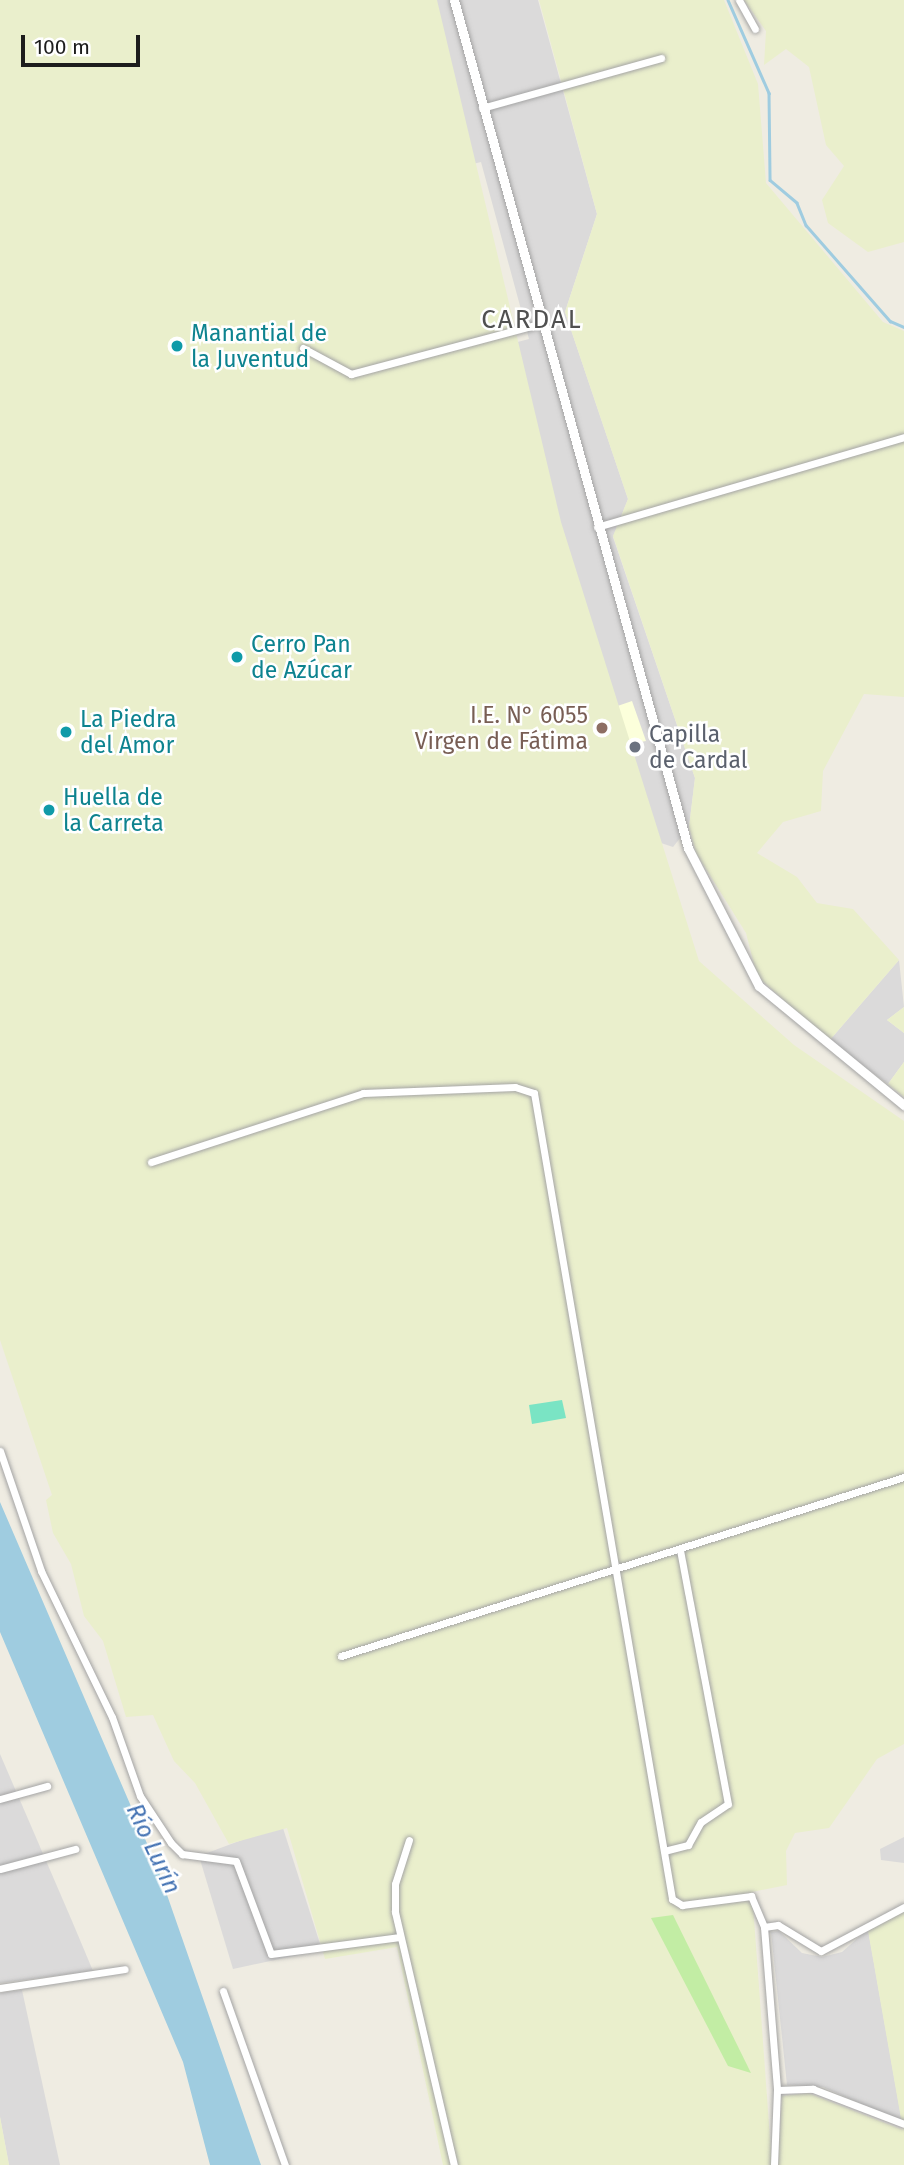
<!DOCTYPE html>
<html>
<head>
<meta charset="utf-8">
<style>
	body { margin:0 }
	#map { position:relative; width:904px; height:2165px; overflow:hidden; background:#efece2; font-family:"Fira Sans",sans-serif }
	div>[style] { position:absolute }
	.residential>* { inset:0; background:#dbdada }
	.education>* { inset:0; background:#fcffdb }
	.farmland>* { inset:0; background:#eaefcc }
	.grass>* { inset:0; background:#c2eda4 }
	.pitch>* { inset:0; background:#7ae4c4 }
	.water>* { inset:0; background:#9fcce0 }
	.stream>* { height:2.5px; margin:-1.25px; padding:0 1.25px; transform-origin:1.25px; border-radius:1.25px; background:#9fcce0 }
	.roads { filter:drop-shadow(0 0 2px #a4a4a4) drop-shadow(0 0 2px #a4a4a4) }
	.minor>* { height:7px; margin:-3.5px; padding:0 3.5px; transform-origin:3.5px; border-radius:3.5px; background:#fff }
	.tertiary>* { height:9px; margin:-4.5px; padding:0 4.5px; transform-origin:4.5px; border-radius:4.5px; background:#fff }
	.dots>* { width:19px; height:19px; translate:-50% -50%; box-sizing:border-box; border:4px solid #fff; border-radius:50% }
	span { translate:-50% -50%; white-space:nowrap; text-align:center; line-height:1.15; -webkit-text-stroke:5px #fff; paint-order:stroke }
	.culture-label { font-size:23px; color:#0d838f }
	.left { translate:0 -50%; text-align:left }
	.education-label { font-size:23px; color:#785e54 }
	.right { translate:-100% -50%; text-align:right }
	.worship-label { font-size:23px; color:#5b616d }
	.water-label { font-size:24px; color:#4372b3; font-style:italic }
	.quarter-label { font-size:26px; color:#505050; letter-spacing:2px }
	.scale { position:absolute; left:21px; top:35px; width:119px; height:32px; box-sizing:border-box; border:4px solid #1d1d1d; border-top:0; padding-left:9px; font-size:21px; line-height:24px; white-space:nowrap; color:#1d1d1d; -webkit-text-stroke:5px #fff; paint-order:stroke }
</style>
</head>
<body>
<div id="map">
	<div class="residential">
		<i style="clip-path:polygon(388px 0,538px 0,597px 214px,565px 312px,628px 499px,613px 537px,695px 778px,689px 827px,673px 847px,634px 834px,339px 388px,529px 339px,481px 162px,314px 201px)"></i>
		<i style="clip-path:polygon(899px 960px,904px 1007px,887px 1020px,904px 1033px,904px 1062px,888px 1084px,829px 1041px)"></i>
		<i style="clip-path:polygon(0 1754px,72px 1921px,93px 1971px,0 1983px)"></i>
		<i style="clip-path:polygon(282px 1825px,322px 1950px,233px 1969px,199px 1856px)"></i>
		<i style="clip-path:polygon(904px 1837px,904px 1863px,881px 1860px,880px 1849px)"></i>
		<i style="clip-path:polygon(868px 1929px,902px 2122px,823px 2087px,787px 2085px,771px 1932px,779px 1931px,802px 1953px,822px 1957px,842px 1952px)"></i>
		<i style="clip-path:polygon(22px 1990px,60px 2165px,9px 2165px,0 2117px,0 1993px)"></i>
	</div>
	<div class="education">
		<i style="clip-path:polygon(632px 701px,646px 741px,577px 754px,574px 721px)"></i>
	</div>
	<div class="farmland">
		<i style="clip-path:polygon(0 0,437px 0,561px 522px,699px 961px,794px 1045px,904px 1121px,904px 1744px,877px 1759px,829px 1828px,795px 1833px,786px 1851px,787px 1885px,752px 1892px,772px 2165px,443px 2165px,397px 1947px,325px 1959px,287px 1828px,229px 1844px,195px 1783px,174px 1761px,153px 1715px,126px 1717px,103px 1641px,84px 1616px,71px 1564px,53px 1533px,46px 1500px,52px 1495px,0 1340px)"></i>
		<i style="clip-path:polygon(539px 0,724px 0,758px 84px,766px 183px,883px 322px,904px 331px,904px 697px,864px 694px,823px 771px,821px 811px,783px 822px,757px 853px,797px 877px,817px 903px,853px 909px,899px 960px,829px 1041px,757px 976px,746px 933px,696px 853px,689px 827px,695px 778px,613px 536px,628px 499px,565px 312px,597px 214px)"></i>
		<i style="clip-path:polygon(744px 0,904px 0,904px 242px,868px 252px,828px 223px,822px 200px,844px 166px,826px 145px,809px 67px,786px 49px,764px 65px,766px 31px)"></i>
		<i style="clip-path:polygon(904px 1007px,904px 1033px,887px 1020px)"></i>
		<i style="clip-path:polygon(904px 1062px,904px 1097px,888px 1084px)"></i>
		<i style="clip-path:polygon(904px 1911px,904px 2165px,778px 2165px,782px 2096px,808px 2093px,903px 2130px,867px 1925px)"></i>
		<i style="clip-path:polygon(0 2117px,9px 2165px,0 2165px)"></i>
	</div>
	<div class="grass">
		<i style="clip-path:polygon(673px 1915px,751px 2073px,728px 2066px,651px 1918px)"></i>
	</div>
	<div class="pitch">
		<i style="clip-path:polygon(562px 1400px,566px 1418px,532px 1424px,529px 1405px)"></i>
	</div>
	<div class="water">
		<i style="clip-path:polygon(0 1502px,158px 1869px,261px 2165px,210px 2165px,183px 2062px,0 1632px)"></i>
	</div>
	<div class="stream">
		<i style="left:728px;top:0;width:102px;rotate:66.2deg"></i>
		<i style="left:769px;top:93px;width:87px;rotate:89.3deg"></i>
		<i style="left:770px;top:180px;width:35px;rotate:40deg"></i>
		<i style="left:797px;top:203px;width:24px;rotate:68deg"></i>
		<i style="left:806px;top:225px;width:128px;rotate:48.8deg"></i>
		<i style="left:890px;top:321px;width:15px;rotate:23deg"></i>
	</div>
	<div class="roads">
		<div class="minor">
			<i style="left:739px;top:0;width:33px;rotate:61deg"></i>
			<i style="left:482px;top:108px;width:186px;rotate:-15.6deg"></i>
			<i style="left:303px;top:348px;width:55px;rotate:28.4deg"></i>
			<i style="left:351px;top:374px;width:195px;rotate:-14.9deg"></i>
			<i style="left:597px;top:527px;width:320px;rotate:-16.3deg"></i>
			<i style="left:151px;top:1162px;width:223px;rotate:-18deg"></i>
			<i style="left:363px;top:1093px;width:152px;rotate:-2.3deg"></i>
			<i style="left:515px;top:1087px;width:20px;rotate:18deg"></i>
			<i style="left:534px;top:1093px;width:818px;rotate:80.28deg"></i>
			<i style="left:672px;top:1899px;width:12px;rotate:31deg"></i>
			<i style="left:682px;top:1905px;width:70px;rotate:-7.4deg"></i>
			<i style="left:751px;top:1896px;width:34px;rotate:67deg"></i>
			<i style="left:764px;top:1927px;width:164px;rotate:85.4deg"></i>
			<i style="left:777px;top:2090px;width:75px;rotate:92.3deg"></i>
			<i style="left:0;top:1451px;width:127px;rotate:71.1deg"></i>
			<i style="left:41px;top:1571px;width:162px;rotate:64.1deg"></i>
			<i style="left:112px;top:1717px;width:84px;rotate:70.5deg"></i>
			<i style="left:140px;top:1796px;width:56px;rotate:56.6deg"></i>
			<i style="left:171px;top:1843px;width:16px;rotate:45deg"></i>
			<i style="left:182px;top:1854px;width:54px;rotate:7.4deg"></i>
			<i style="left:236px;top:1861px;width:99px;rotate:69.4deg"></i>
			<i style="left:271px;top:1954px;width:130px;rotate:-7.5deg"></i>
			<i style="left:341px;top:1656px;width:591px;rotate:-17.64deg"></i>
			<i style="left:0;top:1799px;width:49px;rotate:-15.5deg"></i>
			<i style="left:409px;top:1840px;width:46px;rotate:107.7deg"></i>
			<i style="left:395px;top:1884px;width:28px;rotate:90deg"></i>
			<i style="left:395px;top:1912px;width:260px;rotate:76.9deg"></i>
			<i style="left:664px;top:1851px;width:25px;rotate:-14deg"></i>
			<i style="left:688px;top:1845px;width:26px;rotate:-61deg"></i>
			<i style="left:701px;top:1822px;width:32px;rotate:-34deg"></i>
			<i style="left:728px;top:1804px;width:258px;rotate:-100.7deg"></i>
			<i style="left:0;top:1869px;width:78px;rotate:-14.9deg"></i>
			<i style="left:764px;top:1927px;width:14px;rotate:-8deg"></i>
			<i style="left:778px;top:1925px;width:50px;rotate:31.2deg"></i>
			<i style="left:821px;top:1951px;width:94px;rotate:-27.9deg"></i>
			<i style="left:0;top:1988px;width:126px;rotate:-8.6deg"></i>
			<i style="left:223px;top:1991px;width:185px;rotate:70.4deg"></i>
			<i style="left:777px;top:2090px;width:36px;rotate:-2deg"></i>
			<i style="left:813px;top:2089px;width:97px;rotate:21deg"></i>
		</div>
		<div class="tertiary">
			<i style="left:454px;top:0;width:880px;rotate:74.57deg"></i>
			<i style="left:688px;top:848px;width:155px;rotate:62.8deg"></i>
			<i style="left:759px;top:986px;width:188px;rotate:39.4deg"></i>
		</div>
	</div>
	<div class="dots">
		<i style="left:177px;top:346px;background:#0f9aa8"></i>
		<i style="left:237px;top:657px;background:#0f9aa8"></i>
		<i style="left:602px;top:728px;background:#8d6e63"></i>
		<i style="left:66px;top:732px;background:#0f9aa8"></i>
		<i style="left:635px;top:747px;background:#6b7280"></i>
		<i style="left:49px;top:810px;background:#0f9aa8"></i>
	</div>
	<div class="culture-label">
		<span class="left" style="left:191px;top:346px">Manantial de<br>la Juventud</span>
		<span class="left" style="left:251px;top:657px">Cerro Pan<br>de Azúcar</span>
		<span class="left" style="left:80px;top:732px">La Piedra<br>del Amor</span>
		<span class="left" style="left:63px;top:810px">Huella de<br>la Carreta</span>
	</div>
	<div class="education-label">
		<span class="right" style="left:588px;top:728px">I.E. N° 6055<br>Virgen de Fátima</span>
	</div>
	<div class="worship-label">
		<span class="left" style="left:649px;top:747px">Capilla<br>de Cardal</span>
	</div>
	<div class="water-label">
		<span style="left:153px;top:1849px;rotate:65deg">Río Lurín</span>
	</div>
	<div class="quarter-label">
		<span style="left:532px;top:320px">CARDAL</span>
	</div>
	<div class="scale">100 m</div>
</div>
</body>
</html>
